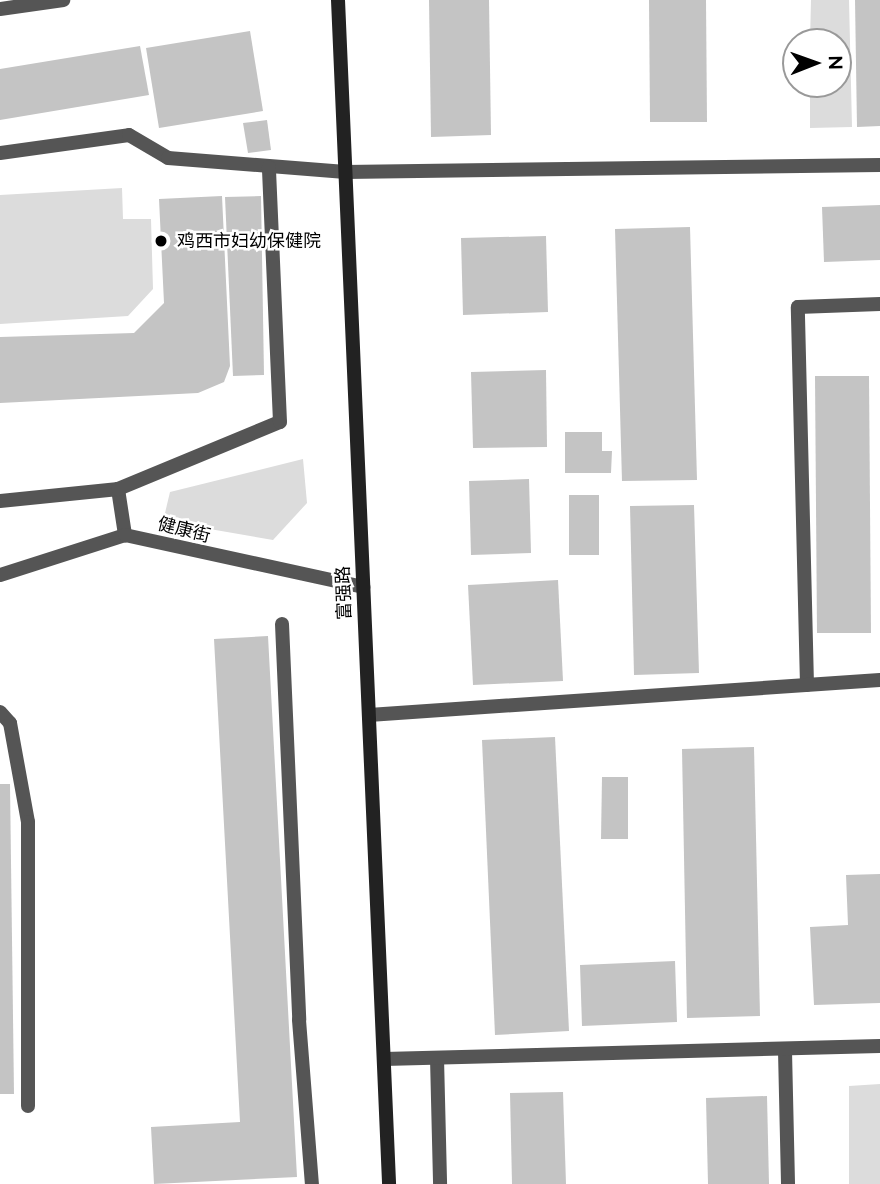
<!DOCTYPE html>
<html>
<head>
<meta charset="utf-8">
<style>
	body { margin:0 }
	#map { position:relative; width:880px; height:1184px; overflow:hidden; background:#fff; font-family:Raleway,"Noto Sans SC",sans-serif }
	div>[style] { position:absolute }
	.green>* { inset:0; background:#dcdcdc }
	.building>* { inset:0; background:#c4c4c4 }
	.lane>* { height:14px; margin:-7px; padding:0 7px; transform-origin:7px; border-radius:7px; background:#555 }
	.street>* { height:14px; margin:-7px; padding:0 7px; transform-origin:7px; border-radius:7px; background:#555 }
	.secondary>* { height:14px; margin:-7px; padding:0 7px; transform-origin:7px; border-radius:7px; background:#222 }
	.dots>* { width:19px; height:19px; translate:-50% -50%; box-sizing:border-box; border:4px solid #fff; border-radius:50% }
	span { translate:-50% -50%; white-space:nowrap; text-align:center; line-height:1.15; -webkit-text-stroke:5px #fff; paint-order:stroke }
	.poi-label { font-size:18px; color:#000 }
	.left { translate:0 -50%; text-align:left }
	.street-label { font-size:18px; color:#000 }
	.north { position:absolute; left:782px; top:28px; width:70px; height:70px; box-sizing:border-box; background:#fff; border:2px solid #999; border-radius:50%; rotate:89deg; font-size:19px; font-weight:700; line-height:28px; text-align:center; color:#000 }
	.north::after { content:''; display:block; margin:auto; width:24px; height:32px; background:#000; clip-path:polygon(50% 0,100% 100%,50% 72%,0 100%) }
</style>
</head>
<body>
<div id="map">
	<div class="green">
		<i style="clip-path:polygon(811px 0,849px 0,852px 127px,810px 128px,810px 84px,838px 84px,838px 42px,810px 42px)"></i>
		<i style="clip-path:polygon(122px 188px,123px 219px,151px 219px,153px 289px,128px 316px,0 324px,0 195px)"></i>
		<i style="clip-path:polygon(303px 459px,307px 503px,273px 540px,175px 523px,165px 513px,170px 492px)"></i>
		<i style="clip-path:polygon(880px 1084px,880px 1184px,849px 1184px,849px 1086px)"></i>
	</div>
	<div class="building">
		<i style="clip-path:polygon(429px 0,489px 0,491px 135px,431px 137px)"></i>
		<i style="clip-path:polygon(649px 0,706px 0,707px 122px,650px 122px)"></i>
		<i style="clip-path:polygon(855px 0,880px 0,880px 126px,857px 127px)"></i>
		<i style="clip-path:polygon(250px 31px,263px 111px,159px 128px,146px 48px)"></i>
		<i style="clip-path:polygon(140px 46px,149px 95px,0 120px,0 69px)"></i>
		<i style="clip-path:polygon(267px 120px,271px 150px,248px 153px,243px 123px)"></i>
		<i style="clip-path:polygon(222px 196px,230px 366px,224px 382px,198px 393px,0 403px,0 337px,134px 333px,164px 303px,159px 199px)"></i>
		<i style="clip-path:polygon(261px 196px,264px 375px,233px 376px,225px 197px)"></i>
		<i style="clip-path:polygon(880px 205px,880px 260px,824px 262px,822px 207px)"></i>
		<i style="clip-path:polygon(690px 227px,697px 480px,622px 481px,615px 229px)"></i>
		<i style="clip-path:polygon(546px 236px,548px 312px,463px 315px,461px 238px)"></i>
		<i style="clip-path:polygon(546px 370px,547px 447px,473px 448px,471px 372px)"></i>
		<i style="clip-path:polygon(815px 376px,869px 376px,871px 633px,817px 633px)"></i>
		<i style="clip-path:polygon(565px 432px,602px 432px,602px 451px,612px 451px,611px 473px,565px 473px)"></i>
		<i style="clip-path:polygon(529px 479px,531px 553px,471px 555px,469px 481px)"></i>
		<i style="clip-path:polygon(569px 495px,599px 495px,599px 555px,569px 555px)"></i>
		<i style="clip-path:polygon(694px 505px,699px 673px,634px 675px,630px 506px)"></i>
		<i style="clip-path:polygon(558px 580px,563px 681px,473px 685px,468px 585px)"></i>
		<i style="clip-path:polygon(268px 636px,297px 1177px,154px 1184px,151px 1127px,240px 1122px,214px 639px)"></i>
		<i style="clip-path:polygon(555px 737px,569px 1031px,495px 1035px,482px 740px)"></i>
		<i style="clip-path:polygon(754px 747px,760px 1016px,687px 1018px,682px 749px)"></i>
		<i style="clip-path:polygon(602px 777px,628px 777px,628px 839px,601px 839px)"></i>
		<i style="clip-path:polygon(0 784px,10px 784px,14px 1094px,0 1094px)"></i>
		<i style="clip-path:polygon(880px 874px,880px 1003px,814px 1005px,810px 927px,848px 925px,846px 875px)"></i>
		<i style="clip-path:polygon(675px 961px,677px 1022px,582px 1026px,580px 965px)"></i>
		<i style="clip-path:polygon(563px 1092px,566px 1184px,512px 1184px,510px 1093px)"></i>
		<i style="clip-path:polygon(767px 1096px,769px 1184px,708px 1184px,706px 1098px)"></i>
	</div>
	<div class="lane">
		<i style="left:0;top:153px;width:130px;rotate:-7.9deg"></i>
		<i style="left:129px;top:135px;width:45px;rotate:30.5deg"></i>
		<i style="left:168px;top:158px;width:178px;rotate:4.5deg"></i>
		<i style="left:118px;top:489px;width:47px;rotate:81.3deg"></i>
		<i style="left:0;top:501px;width:119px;rotate:-5.8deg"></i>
		<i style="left:118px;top:489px;width:175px;rotate:-22.5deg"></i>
		<i style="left:280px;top:422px;width:255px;rotate:-92.5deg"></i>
		<i style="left:282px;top:624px;width:396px;rotate:87.5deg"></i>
		<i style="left:299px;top:1020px;width:165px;rotate:85.5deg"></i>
		<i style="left:807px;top:685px;width:378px;rotate:-91.4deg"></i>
		<i style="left:798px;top:307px;width:82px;rotate:-2.1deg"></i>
		<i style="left:785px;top:1051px;width:133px;rotate:88.7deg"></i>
		<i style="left:437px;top:1058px;width:126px;rotate:88.6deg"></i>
	</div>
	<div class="street">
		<i style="left:0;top:9px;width:64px;rotate:-8.1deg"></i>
		<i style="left:345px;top:172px;width:535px;rotate:-0.75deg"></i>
		<i style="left:0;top:575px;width:131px;rotate:-17.7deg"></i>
		<i style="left:125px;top:535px;width:244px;rotate:12.3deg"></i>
		<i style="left:0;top:712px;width:15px;rotate:48deg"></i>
		<i style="left:10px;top:723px;width:101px;rotate:79.7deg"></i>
		<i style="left:28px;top:822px;width:284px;rotate:90deg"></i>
		<i style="left:369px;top:715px;width:512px;rotate:-3.92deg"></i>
		<i style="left:384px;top:1059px;width:496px;rotate:-1.5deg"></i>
	</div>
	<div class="secondary">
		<i style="left:338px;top:0;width:1185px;rotate:87.53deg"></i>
	</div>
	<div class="dots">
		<i style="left:161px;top:241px;background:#000"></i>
	</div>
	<div class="poi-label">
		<span class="left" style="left:177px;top:241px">鸡西市妇幼保健院</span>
	</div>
	<div class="street-label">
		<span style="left:184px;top:530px;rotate:14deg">健康街</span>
		<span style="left:344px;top:593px;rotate:-92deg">富强路</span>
	</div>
	<div class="north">N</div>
</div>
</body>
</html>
